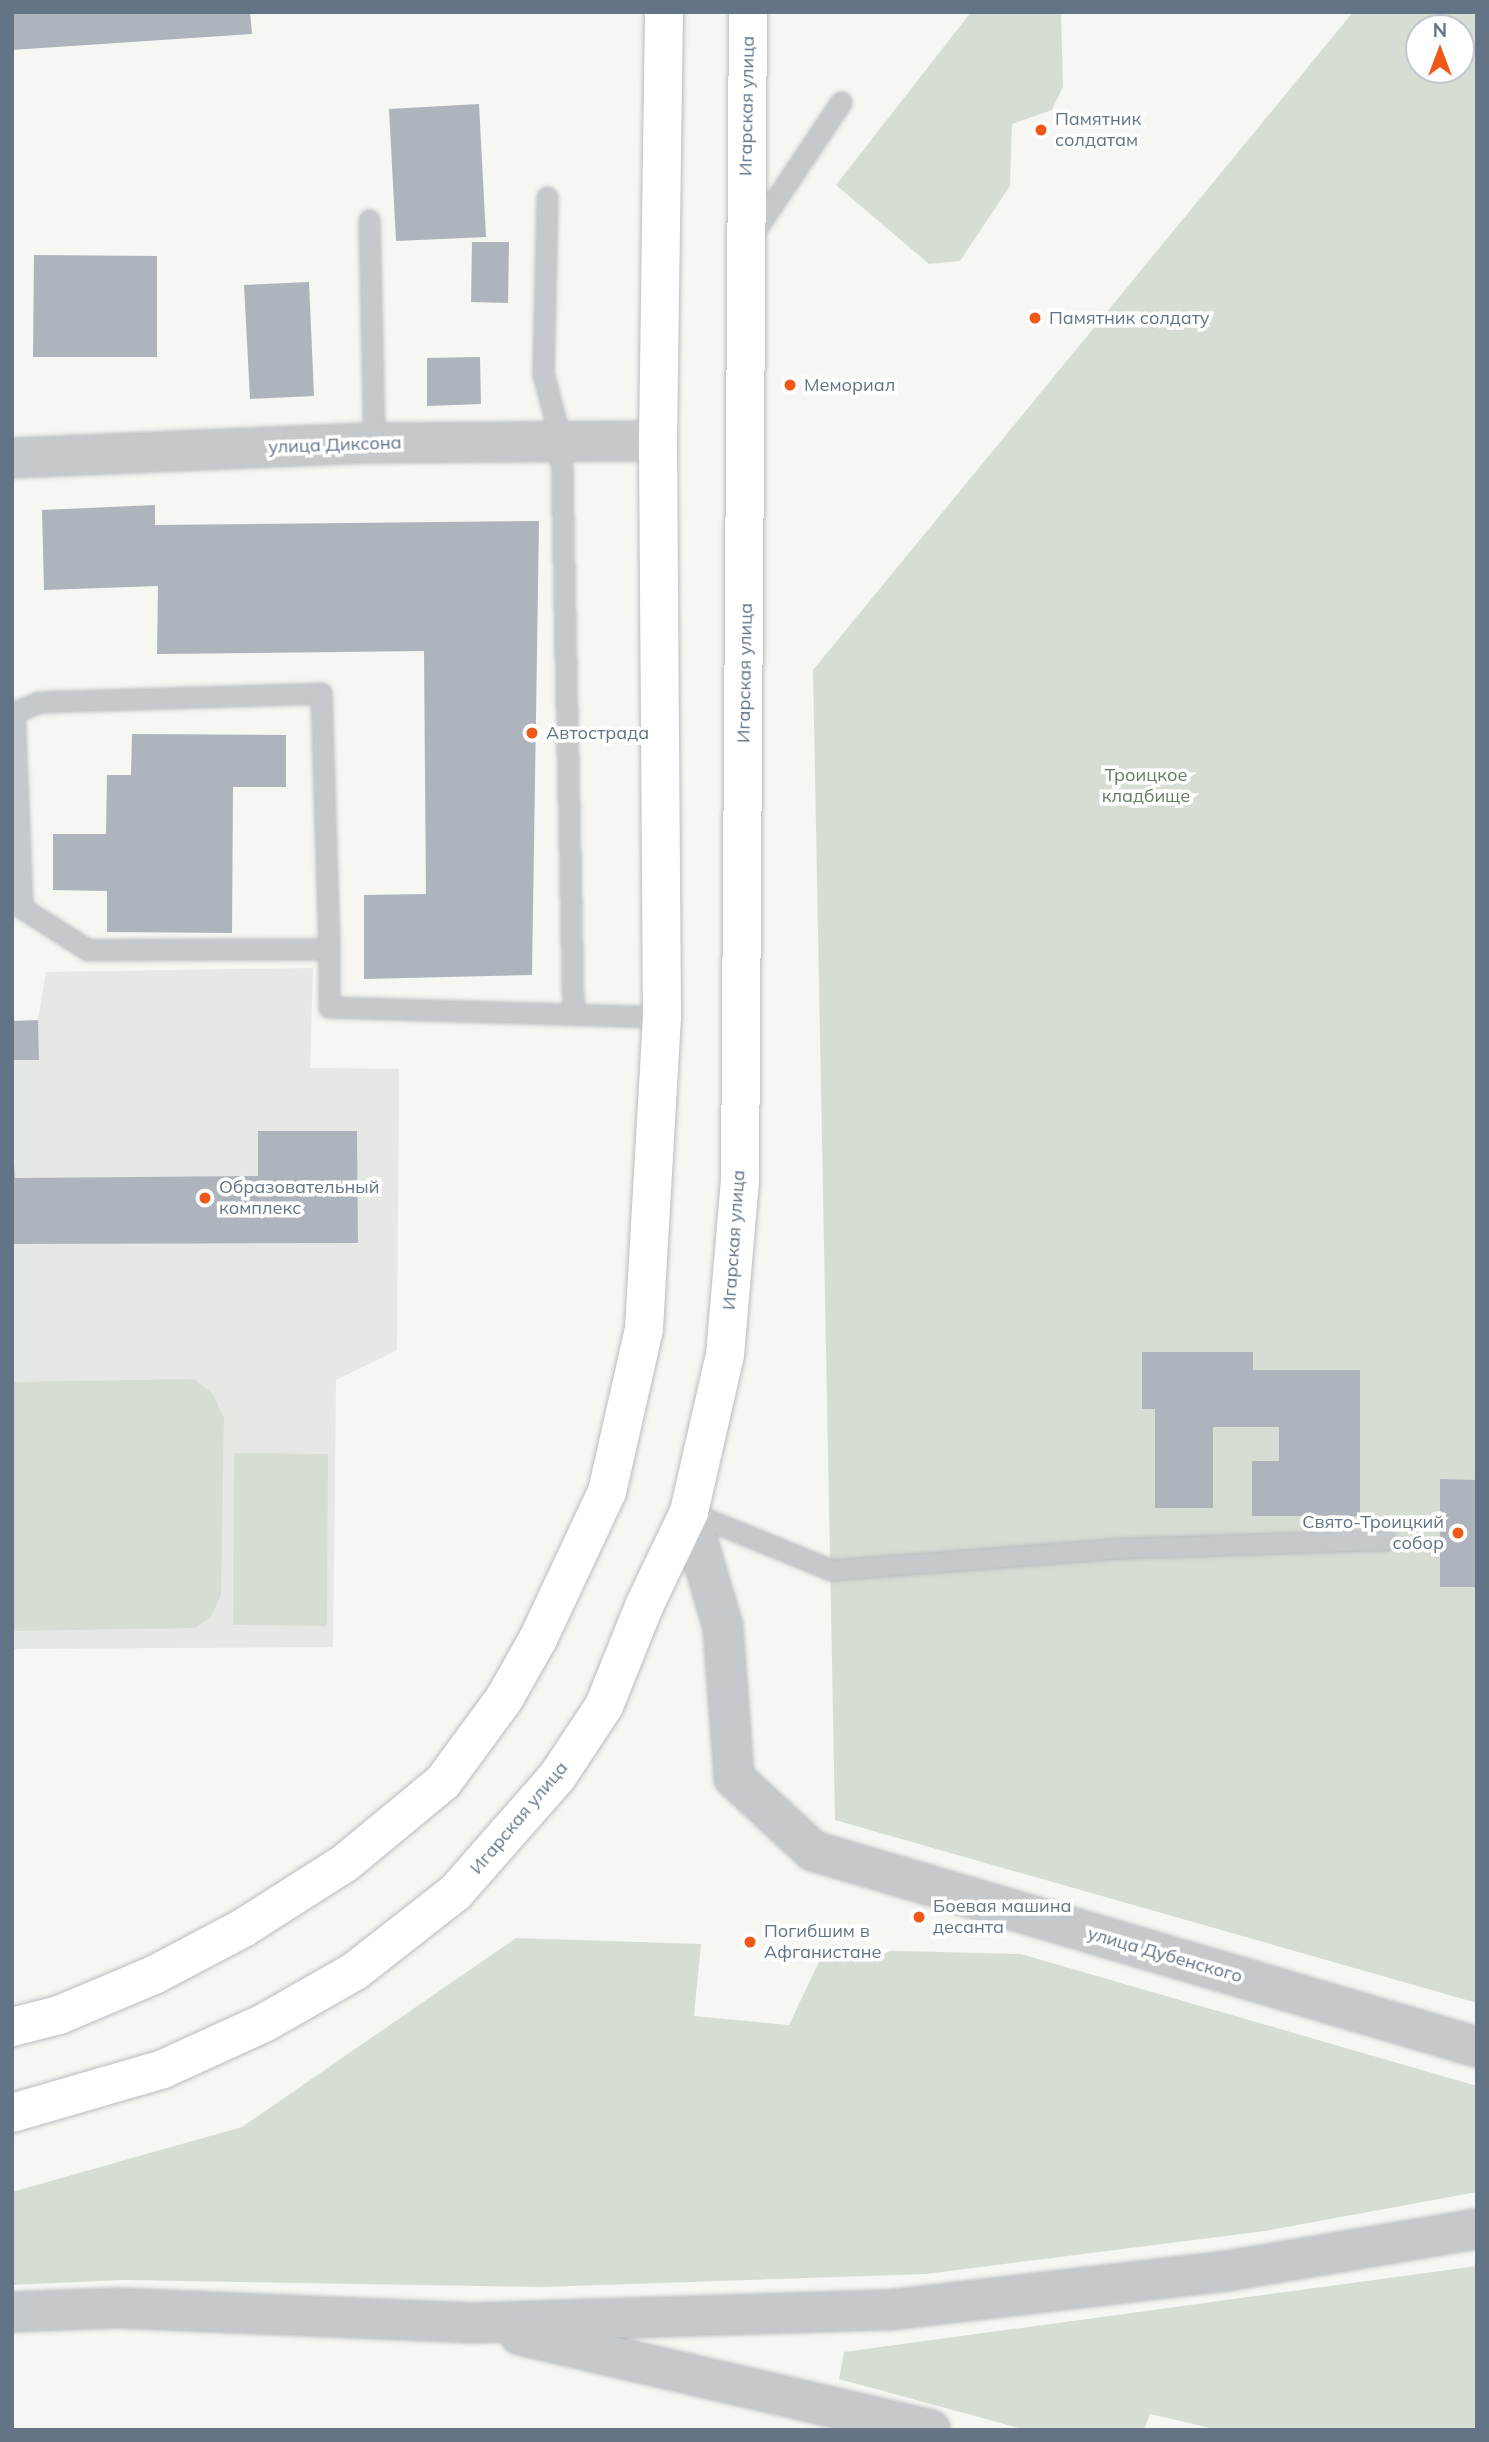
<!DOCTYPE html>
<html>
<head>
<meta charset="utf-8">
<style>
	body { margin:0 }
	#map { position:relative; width:1489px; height:2442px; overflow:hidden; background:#f6f6f2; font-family:Mulish,sans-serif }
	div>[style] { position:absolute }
	.built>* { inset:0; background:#e6e8e5 }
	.green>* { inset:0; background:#d6ded3 }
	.building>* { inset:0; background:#adb4bb }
	.roads { filter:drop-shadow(0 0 2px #b8bcc0) drop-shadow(0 0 2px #b8bcc0) }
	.service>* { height:19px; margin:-9.5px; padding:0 9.5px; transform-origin:9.5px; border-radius:9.5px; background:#c5c9cc }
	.minor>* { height:38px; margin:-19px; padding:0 19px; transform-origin:19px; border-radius:19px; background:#c5c9cc }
	.primary>* { height:38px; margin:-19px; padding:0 19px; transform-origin:19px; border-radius:19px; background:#fff }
	.dots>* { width:19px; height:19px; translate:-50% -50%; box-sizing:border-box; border:4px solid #fff; border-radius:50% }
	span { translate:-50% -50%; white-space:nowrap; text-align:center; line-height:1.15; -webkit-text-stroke:7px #fff; paint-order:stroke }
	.street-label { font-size:18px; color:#627486 }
	.poi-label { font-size:18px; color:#627486 }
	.left { translate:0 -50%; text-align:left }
	.right { translate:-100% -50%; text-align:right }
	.park-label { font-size:18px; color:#657c62 }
	.frame { position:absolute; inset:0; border:14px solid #627486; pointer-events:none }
	.north { position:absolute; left:1405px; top:14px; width:70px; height:70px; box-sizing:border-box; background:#fff; border:2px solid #c0c7cf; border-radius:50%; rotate:0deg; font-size:19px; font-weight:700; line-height:28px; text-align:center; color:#627486 }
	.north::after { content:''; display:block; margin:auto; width:24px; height:32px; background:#f15716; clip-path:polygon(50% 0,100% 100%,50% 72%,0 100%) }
</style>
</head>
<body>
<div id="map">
	<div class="built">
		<i style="clip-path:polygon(313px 968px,310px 1068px,399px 1069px,397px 1350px,336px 1380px,333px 1647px,12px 1649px,12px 1060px,39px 1059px,38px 1020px,46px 972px)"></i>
	</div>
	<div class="green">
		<i style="clip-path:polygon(971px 12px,1061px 12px,1063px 87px,1052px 110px,1012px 124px,1010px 186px,960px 261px,929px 264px,836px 185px)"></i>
		<i style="clip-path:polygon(evenodd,1353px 12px,1477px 12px,1477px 2003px,835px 1820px,813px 670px,1353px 12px,1419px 28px,1461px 28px,1461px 70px,1419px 70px,1419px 28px)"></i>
		<i style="clip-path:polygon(194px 1379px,213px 1394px,224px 1418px,221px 1595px,211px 1617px,195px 1628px,12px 1631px,12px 1382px)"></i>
		<i style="clip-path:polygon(234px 1453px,328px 1454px,327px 1626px,233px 1625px)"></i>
		<i style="clip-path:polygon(516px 1938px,701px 1944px,694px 2016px,789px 2025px,825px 1949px,1021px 1954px,1477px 2086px,1477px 2192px,1265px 2231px,926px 2274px,543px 2287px,123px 2280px,12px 2285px,12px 2192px,242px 2127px)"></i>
		<i style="clip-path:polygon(1477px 2266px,1477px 2430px,1219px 2430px,1150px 2414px,1144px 2430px,1026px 2430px,839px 2379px,844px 2352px)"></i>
	</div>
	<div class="building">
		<i style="clip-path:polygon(12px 12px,250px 12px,252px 34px,12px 50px)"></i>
		<i style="clip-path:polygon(479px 104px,486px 237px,396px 241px,389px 109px)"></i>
		<i style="clip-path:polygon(472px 242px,509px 242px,508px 303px,471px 302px)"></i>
		<i style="clip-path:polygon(34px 255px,157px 256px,157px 357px,33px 357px)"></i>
		<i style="clip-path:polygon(309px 282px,314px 396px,250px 399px,244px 285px)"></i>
		<i style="clip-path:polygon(480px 357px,481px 404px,427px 406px,427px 358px)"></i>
		<i style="clip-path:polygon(155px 505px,155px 525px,539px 521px,532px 975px,364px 979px,364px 895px,426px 894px,424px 651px,157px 654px,158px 586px,44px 590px,42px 510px)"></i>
		<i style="clip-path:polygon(132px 734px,286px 735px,286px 787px,233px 787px,232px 933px,107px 932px,107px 891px,53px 890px,53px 834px,106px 834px,107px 775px,131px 775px)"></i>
		<i style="clip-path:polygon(38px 1020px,39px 1060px,12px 1060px,12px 1021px)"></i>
		<i style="clip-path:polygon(258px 1131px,357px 1131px,358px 1243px,12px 1244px,12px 1136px,15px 1178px,258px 1176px)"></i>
		<i style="clip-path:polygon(1142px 1352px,1253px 1352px,1253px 1370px,1360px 1370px,1360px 1516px,1252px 1516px,1252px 1461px,1279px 1461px,1279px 1427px,1213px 1427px,1213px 1508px,1155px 1508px,1155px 1409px,1142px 1409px)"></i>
		<i style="clip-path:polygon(1440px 1479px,1477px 1480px,1477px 1587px,1440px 1587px)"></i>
	</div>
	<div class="roads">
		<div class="service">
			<i style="left:547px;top:197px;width:176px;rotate:91.3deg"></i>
			<i style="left:543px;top:373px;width:71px;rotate:75.4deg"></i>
			<i style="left:561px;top:442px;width:572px;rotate:88.8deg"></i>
			<i style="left:369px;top:220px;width:223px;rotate:88.7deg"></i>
			<i style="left:752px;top:235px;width:160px;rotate:-56.2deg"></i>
			<i style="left:329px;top:949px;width:241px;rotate:179.8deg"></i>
			<i style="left:88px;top:950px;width:78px;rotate:-147.5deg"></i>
			<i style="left:22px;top:908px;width:196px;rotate:-92.3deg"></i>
			<i style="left:14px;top:712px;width:28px;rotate:-21deg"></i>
			<i style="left:40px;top:702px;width:281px;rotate:-1.8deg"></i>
			<i style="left:321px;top:693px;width:256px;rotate:88.2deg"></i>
			<i style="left:329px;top:949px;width:58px;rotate:90deg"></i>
			<i style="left:329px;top:1007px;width:333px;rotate:1.7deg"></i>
			<i style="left:689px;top:1512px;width:153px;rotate:22.2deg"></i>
			<i style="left:831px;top:1570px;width:295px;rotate:-4.3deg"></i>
			<i style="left:1125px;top:1548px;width:261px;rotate:-1.8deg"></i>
		</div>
		<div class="minor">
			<i style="left:12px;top:458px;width:362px;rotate:-2.4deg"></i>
			<i style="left:374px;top:443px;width:284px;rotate:-0.4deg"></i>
			<i style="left:689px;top:1512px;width:120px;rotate:73.5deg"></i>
			<i style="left:723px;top:1627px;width:151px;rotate:85.8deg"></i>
			<i style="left:734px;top:1778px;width:108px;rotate:42.7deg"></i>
			<i style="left:813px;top:1851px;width:692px;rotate:16.45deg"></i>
			<i style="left:12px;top:2312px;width:105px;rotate:-2.2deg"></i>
			<i style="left:117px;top:2308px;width:353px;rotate:2.4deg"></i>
			<i style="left:470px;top:2323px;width:420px;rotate:-1.8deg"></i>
			<i style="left:890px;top:2310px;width:332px;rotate:-6.6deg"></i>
			<i style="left:1220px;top:2272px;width:261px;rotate:-9.5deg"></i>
			<i style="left:520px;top:2335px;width:421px;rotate:13deg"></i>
		</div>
		<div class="primary">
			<i style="left:12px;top:2027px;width:49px;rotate:-14.3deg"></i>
			<i style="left:59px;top:2015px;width:103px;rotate:-22.8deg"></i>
			<i style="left:154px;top:1975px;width:101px;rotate:-27.8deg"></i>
			<i style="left:243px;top:1928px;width:121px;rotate:-32.5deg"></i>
			<i style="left:345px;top:1863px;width:127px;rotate:-39.6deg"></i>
			<i style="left:443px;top:1782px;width:103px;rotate:-53.7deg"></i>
			<i style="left:504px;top:1699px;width:69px;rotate:-60.5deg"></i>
			<i style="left:538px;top:1639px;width:162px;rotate:-64.9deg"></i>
			<i style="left:607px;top:1492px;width:167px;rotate:-77.2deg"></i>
			<i style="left:644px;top:1329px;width:313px;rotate:-86.7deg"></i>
			<i style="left:662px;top:1017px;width:576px;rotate:-90.4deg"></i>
			<i style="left:658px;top:441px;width:429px;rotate:-89.2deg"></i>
			<i style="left:12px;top:2113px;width:157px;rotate:-16.2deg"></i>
			<i style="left:163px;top:2069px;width:111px;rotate:-24.5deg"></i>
			<i style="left:264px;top:2023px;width:105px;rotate:-29.7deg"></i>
			<i style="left:355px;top:1971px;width:127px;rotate:-38deg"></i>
			<i style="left:455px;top:1893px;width:154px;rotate:-48.7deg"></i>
			<i style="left:557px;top:1777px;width:85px;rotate:-56.5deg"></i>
			<i style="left:604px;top:1706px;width:110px;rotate:-68.1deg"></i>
			<i style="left:645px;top:1604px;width:102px;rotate:-64.4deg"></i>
			<i style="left:689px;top:1512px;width:161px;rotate:-77.1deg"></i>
			<i style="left:725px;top:1355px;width:175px;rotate:-85.1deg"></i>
			<i style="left:740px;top:1181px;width:1169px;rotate:-89.61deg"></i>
		</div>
	</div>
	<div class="dots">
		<i style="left:1041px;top:130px;background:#f15716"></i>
		<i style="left:1035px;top:318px;background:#f15716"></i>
		<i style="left:790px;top:385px;background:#f15716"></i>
		<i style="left:532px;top:733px;background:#f15716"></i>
		<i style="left:205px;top:1198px;background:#f15716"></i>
		<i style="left:1458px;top:1533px;background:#f15716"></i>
		<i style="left:919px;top:1917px;background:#f15716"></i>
		<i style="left:750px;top:1942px;background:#f15716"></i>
	</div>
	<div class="street-label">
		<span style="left:747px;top:106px;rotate:-89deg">Игарская улица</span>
		<span style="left:335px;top:445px;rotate:-2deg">улица Диксона</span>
		<span style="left:745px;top:673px;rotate:-89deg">Игарская улица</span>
		<span style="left:734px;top:1240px;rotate:-86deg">Игарская улица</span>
		<span style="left:519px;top:1818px;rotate:-50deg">Игарская улица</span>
		<span style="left:1165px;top:1955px;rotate:16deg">улица Дубенского</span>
	</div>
	<div class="poi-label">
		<span class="left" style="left:1055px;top:130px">Памятник<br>солдатам</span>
		<span class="left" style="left:1049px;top:318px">Памятник солдату</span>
		<span class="left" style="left:804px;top:385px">Мемориал</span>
		<span class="left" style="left:546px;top:733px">Автострада</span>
		<span class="left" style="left:219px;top:1198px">Образовательный<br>комплекс</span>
		<span class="right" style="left:1444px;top:1533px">Свято-Троицкий<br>собор</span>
		<span class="left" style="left:933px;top:1917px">Боевая машина<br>десанта</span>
		<span class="left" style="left:764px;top:1942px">Погибшим в<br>Афганистане</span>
	</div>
	<div class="park-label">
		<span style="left:1146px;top:786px">Троицкое<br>кладбище</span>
	</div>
	<div class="frame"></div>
	<div class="north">N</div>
</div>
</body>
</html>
